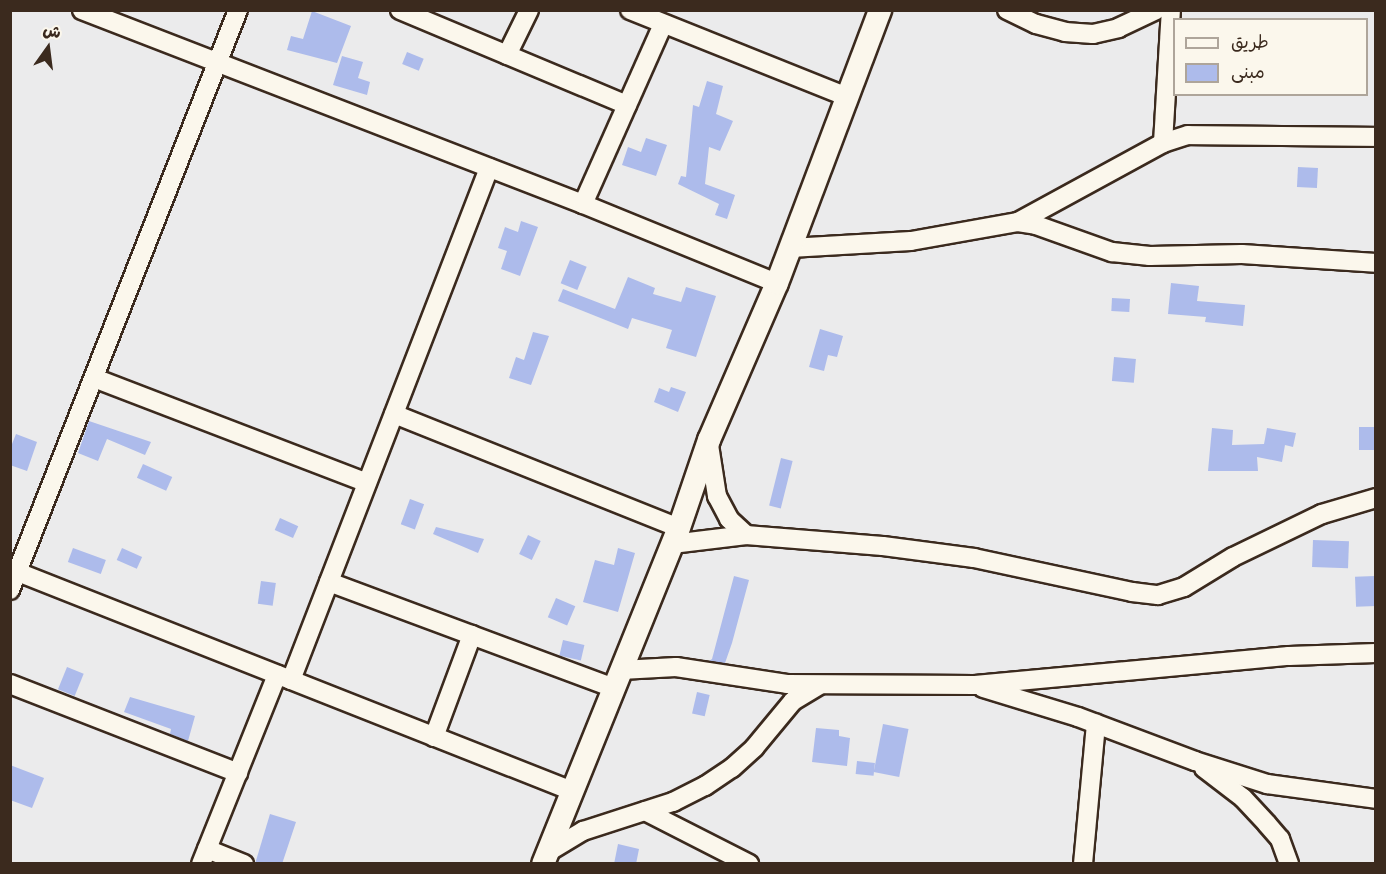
<!DOCTYPE html>
<meta charset="utf-8">
<style>
body{margin:0}
#map{position:relative;width:1386px;height:874px;overflow:hidden;background:#ebebec;font-family:Delius,"Playpen Sans Arabic",sans-serif}
div>[style]{position:absolute}
[style*='--x']{left:calc(var(--x)*1px);top:calc(var(--y)*1px);width:calc(var(--w)*1px);rotate:calc(var(--a)*1deg)}
.building>*{inset:0;background:#adbbeb;transform-origin:0 0}
.roads{filter:drop-shadow(2px 0 #3b2a1e) drop-shadow(-2px 0 #3b2a1e) drop-shadow(0 2px #3b2a1e) drop-shadow(0 -2px #3b2a1e)}
.minor>*{height:18px;margin:-9px;padding:0 9px;transform-origin:9px;border-radius:9px;background:#fbf7ec}
.tertiary>*{height:22px;margin:-11px;padding:0 11px;transform-origin:11px;border-radius:11px;background:#fbf7ec}
span{translate:-50% -50%;white-space:nowrap;text-align:center;line-height:1.15;-webkit-text-stroke:4.5px #fbf7ec;paint-order:stroke}
.frame{position:absolute;inset:0;border:12px solid #3b2a1e;pointer-events:none}
.legend{position:absolute;left:1173px;top:18px;width:195px;height:78px;box-sizing:border-box;background:#fbf7ec;border:2px solid #aea59a;margin:0;padding:8px 10px;list-style:none;font-size:18px;color:#3b2a1e}
.legend li{display:flex;align-items:center;gap:12px;height:30px}
.legend b{width:30px;border:2px solid #aea59a}
.north{position:absolute;left:18px;top:18px;width:60px;height:60px;-webkit-text-stroke:4px #fbf7ec;paint-order:stroke;rotate:14deg;font-size:16px;font-weight:700;line-height:24px;text-align:center;color:#3b2a1e}
.north::after{content:'';display:block;margin:auto;width:21px;height:27px;background:#3b2a1e;clip-path:polygon(50% 0,100% 100%,50% 72%,0 100%)}
</style>
<div id="map">
<div class="building">
<div style="clip-path:polygon(312px 11px,351px 26px,337px 63px,287px 50px,291px 36px,303px 39px)"></div>
<div style="left:407px;top:52px;width:18px;height:13px;rotate:22deg"></div>
<div style="clip-path:polygon(342px 56px,363px 62px,358px 78px,370px 82px,367px 95px,333px 85px)"></div>
<div style="clip-path:polygon(707px 81px,723px 86px,716px 114px,733px 121px,720px 151px,709px 147px,705px 184px,735px 195px,727px 219px,715px 215px,719px 204px,678px 184px,681px 176px,686px 177px,693px 105px,699px 107px)"></div>
<div style="clip-path:polygon(646px 138px,667px 145px,656px 176px,622px 165px,628px 147px,641px 152px)"></div>
<div style="left:1298px;top:167px;width:20px;height:20px;rotate:3deg"></div>
<div style="clip-path:polygon(521px 221px,538px 227px,520px 276px,501px 269px,507px 251px,498px 248px,505px 227px,518px 232px)"></div>
<div style="left:570px;top:260px;width:18px;height:25px;rotate:22deg"></div>
<div style="clip-path:polygon(628px 277px,655px 288px,653px 294px,681px 302px,686px 287px,716px 296px,696px 357px,666px 348px,672px 330px,632px 318px,628px 329px,558px 301px,563px 289px,615px 309px)"></div>
<div style="clip-path:polygon(1171px 283px,1199px 286px,1197px 301px,1245px 305px,1243px 326px,1205px 322px,1206px 317px,1168px 314px)"></div>
<div style="left:1112px;top:298px;width:18px;height:13px;rotate:3deg"></div>
<div style="clip-path:polygon(820px 329px,843px 336px,837px 357px,828px 355px,824px 371px,809px 367px)"></div>
<div style="clip-path:polygon(533px 332px,549px 336px,531px 385px,509px 378px,516px 357px,524px 360px)"></div>
<div style="left:1114px;top:357px;width:22px;height:24px;rotate:5deg"></div>
<div style="clip-path:polygon(671px 387px,686px 392px,678px 412px,654px 402px,659px 388px,669px 392px)"></div>
<div style="clip-path:polygon(89px 421px,151px 442px,145px 455px,107px 439px,98px 461px,78px 453px)"></div>
<div style="left:1376px;top:427px;width:23px;height:17px;rotate:90deg"></div>
<div style="clip-path:polygon(1212px 428px,1233px 430px,1232px 445px,1264px 444px,1267px 428px,1296px 433px,1293px 447px,1285px 445px,1282px 462px,1257px 457px,1258px 471px,1208px 471px)"></div>
<div style="clip-path:polygon(16px 434px,37px 442px,27px 471px,10px 465px,10px 449px)"></div>
<div style="left:781px;top:458px;width:12px;height:49px;rotate:14deg"></div>
<div style="left:143px;top:464px;width:32px;height:15px;rotate:24deg"></div>
<div style="left:410px;top:499px;width:15px;height:27px;rotate:20deg"></div>
<div style="left:280px;top:518px;width:20px;height:13px;rotate:24deg"></div>
<div style="clip-path:polygon(436px 527px,484px 539px,478px 553px,433px 534px)"></div>
<div style="left:528px;top:535px;width:14px;height:21px;rotate:25deg"></div>
<div style="left:1313px;top:540px;width:36px;height:27px;rotate:2deg"></div>
<div style="left:73px;top:548px;width:35px;height:15px;rotate:20deg"></div>
<div style="left:122px;top:548px;width:22px;height:13px;rotate:24deg"></div>
<div style="clip-path:polygon(618px 548px,635px 553px,618px 612px,583px 602px,595px 560px,614px 565px)"></div>
<div style="clip-path:polygon(734px 576px,749px 580px,732px 643px,725px 663px,709px 661px,712px 659px)"></div>
<div style="left:1375px;top:576px;width:30px;height:20px;rotate:88deg"></div>
<div style="left:261px;top:581px;width:15px;height:23px;rotate:8deg"></div>
<div style="left:556px;top:598px;width:21px;height:21px;rotate:23deg"></div>
<div style="left:563px;top:640px;width:22px;height:16px;rotate:13deg"></div>
<div style="left:67px;top:667px;width:18px;height:24px;rotate:22deg"></div>
<div style="left:697px;top:692px;width:13px;height:22px;rotate:13deg"></div>
<div style="clip-path:polygon(130px 697px,195px 716px,188px 741px,170px 734px,171px 729px,124px 712px)"></div>
<div style="left:883px;top:724px;width:26px;height:49px;rotate:11deg"></div>
<div style="clip-path:polygon(816px 728px,839px 730px,839px 736px,850px 738px,847px 766px,812px 762px)"></div>
<div style="left:857px;top:761px;width:18px;height:13px;rotate:6deg"></div>
<div style="clip-path:polygon(10px 765px,44px 778px,32px 808px,10px 800px)"></div>
<div style="clip-path:polygon(270px 814px,296px 822px,282px 864px,255px 864px)"></div>
<div style="clip-path:polygon(618px 844px,639px 849px,636px 864px,614px 864px)"></div>
</div>
<div class="roads">
<div class="minor">
<div style="--x:82;--y:10;--w:537;--a:21.17"></div>
<div style="--x:583;--y:204;--w:209;--a:22.2"></div>
<div style="--x:400;--y:10;--w:246;--a:22.7"></div>
<div style="--x:630;--y:10;--w:232;--a:21.8"></div>
<div style="--x:1007;--y:10;--w:32;--a:26"></div>
<div style="--x:1036;--y:24;--w:30;--a:15"></div>
<div style="--x:1065;--y:32;--w:28;--a:4"></div>
<div style="--x:1093;--y:34;--w:26;--a:-13"></div>
<div style="--x:1118;--y:28;--w:42;--a:-25.3"></div>
<div style="--x:507;--y:55;--w:50;--a:-63.9"></div>
<div style="--x:1163;--y:143;--w:133;--a:-86.6"></div>
<div style="--x:583;--y:204;--w:197;--a:-66"></div>
<div style="--x:1018;--y:222;--w:18;--a:9"></div>
<div style="--x:1036;--y:225;--w:81;--a:19.6"></div>
<div style="--x:1112;--y:252;--w:38;--a:6"></div>
<div style="--x:1150;--y:256;--w:92;--a:-1.2"></div>
<div style="--x:1242;--y:254;--w:134;--a:3.8"></div>
<div style="--x:790;--y:248;--w:121;--a:-3.3"></div>
<div style="--x:911;--y:241;--w:109;--a:-10.1"></div>
<div style="--x:1018;--y:222;--w:165;--a:-28.6"></div>
<div style="--x:1163;--y:143;--w:26;--a:-18"></div>
<div style="--x:1188;--y:135;--w:188;--a:0.6"></div>
<div style="--x:94;--y:378;--w:292;--a:21"></div>
<div style="--x:394;--y:414;--w:307;--a:21.8"></div>
<div style="--x:709;--y:445;--w:52;--a:81.1"></div>
<div style="--x:717;--y:496;--w:26;--a:62"></div>
<div style="--x:729;--y:519;--w:23;--a:43"></div>
<div style="--x:672;--y:544;--w:75;--a:-6.9"></div>
<div style="--x:746;--y:535;--w:137;--a:4.6"></div>
<div style="--x:883;--y:546;--w:92;--a:7.5"></div>
<div style="--x:974;--y:558;--w:162;--a:12.1"></div>
<div style="--x:1132;--y:592;--w:26;--a:7"></div>
<div style="--x:1158;--y:595;--w:27;--a:-17"></div>
<div style="--x:1184;--y:587;--w:57;--a:-31.5"></div>
<div style="--x:1233;--y:557;--w:99;--a:-25.8"></div>
<div style="--x:1322;--y:514;--w:56;--a:-16.5"></div>
<div style="--x:10;--y:569;--w:604;--a:21.55"></div>
<div style="--x:329;--y:582;--w:304;--a:20.4"></div>
<div style="--x:10;--y:590;--w:623;--a:-68.54"></div>
<div style="--x:621;--y:670;--w:55;--a:-3.1"></div>
<div style="--x:676;--y:667;--w:112;--a:8.7"></div>
<div style="--x:787;--y:684;--w:188;--a:0.3"></div>
<div style="--x:975;--y:685;--w:315;--a:-5.3"></div>
<div style="--x:1289;--y:656;--w:87;--a:-2"></div>
<div style="--x:291;--y:680;--w:549;--a:-68.86"></div>
<div style="--x:10;--y:684;--w:245;--a:21.3"></div>
<div style="--x:983;--y:688;--w:99;--a:17"></div>
<div style="--x:1078;--y:717;--w:125;--a:20.6"></div>
<div style="--x:1195;--y:761;--w:76;--a:17.7"></div>
<div style="--x:1267;--y:784;--w:110;--a:7.8"></div>
<div style="--x:434;--y:737;--w:109;--a:-69.6"></div>
<div style="--x:1204;--y:768;--w:49;--a:37.6"></div>
<div style="--x:1243;--y:798;--w:35;--a:47"></div>
<div style="--x:1267;--y:824;--w:20;--a:49"></div>
<div style="--x:1280;--y:839;--w:27;--a:70"></div>
<div style="--x:645;--y:811;--w:117;--a:27"></div>
<div style="--x:207;--y:849;--w:40;--a:22"></div>
<div style="--x:548;--y:852;--w:41;--a:-31"></div>
<div style="--x:583;--y:831;--w:95;--a:-17.9"></div>
<div style="--x:673;--y:802;--w:36;--a:-27"></div>
<div style="--x:705;--y:786;--w:32;--a:-34"></div>
<div style="--x:732;--y:768;--w:30;--a:-42"></div>
<div style="--x:754;--y:748;--w:61;--a:-50.3"></div>
<div style="--x:793;--y:701;--w:31;--a:-31"></div>
<div style="--x:201;--y:864;--w:204;--a:-68.1"></div>
<div style="--x:1083;--y:864;--w:141;--a:-84.7"></div>
</div>
<div class="tertiary">
<div style="--x:543;--y:864;--w:362;--a:-68"></div>
<div style="--x:679;--y:528;--w:93;--a:-71.2"></div>
<div style="--x:709;--y:440;--w:171;--a:-66.6"></div>
<div style="--x:777;--y:283;--w:292;--a:-69.3"></div>
</div>
</div>
<div class="frame"></div>
<ul class="legend">
<li><b style="height:8px;background:#fbf7ec"></b>طريق</li>
<li><b style="height:16px;background:#adbbeb"></b>مبنى</li>
</ul>
<div class="north">ش</div>
</div>
